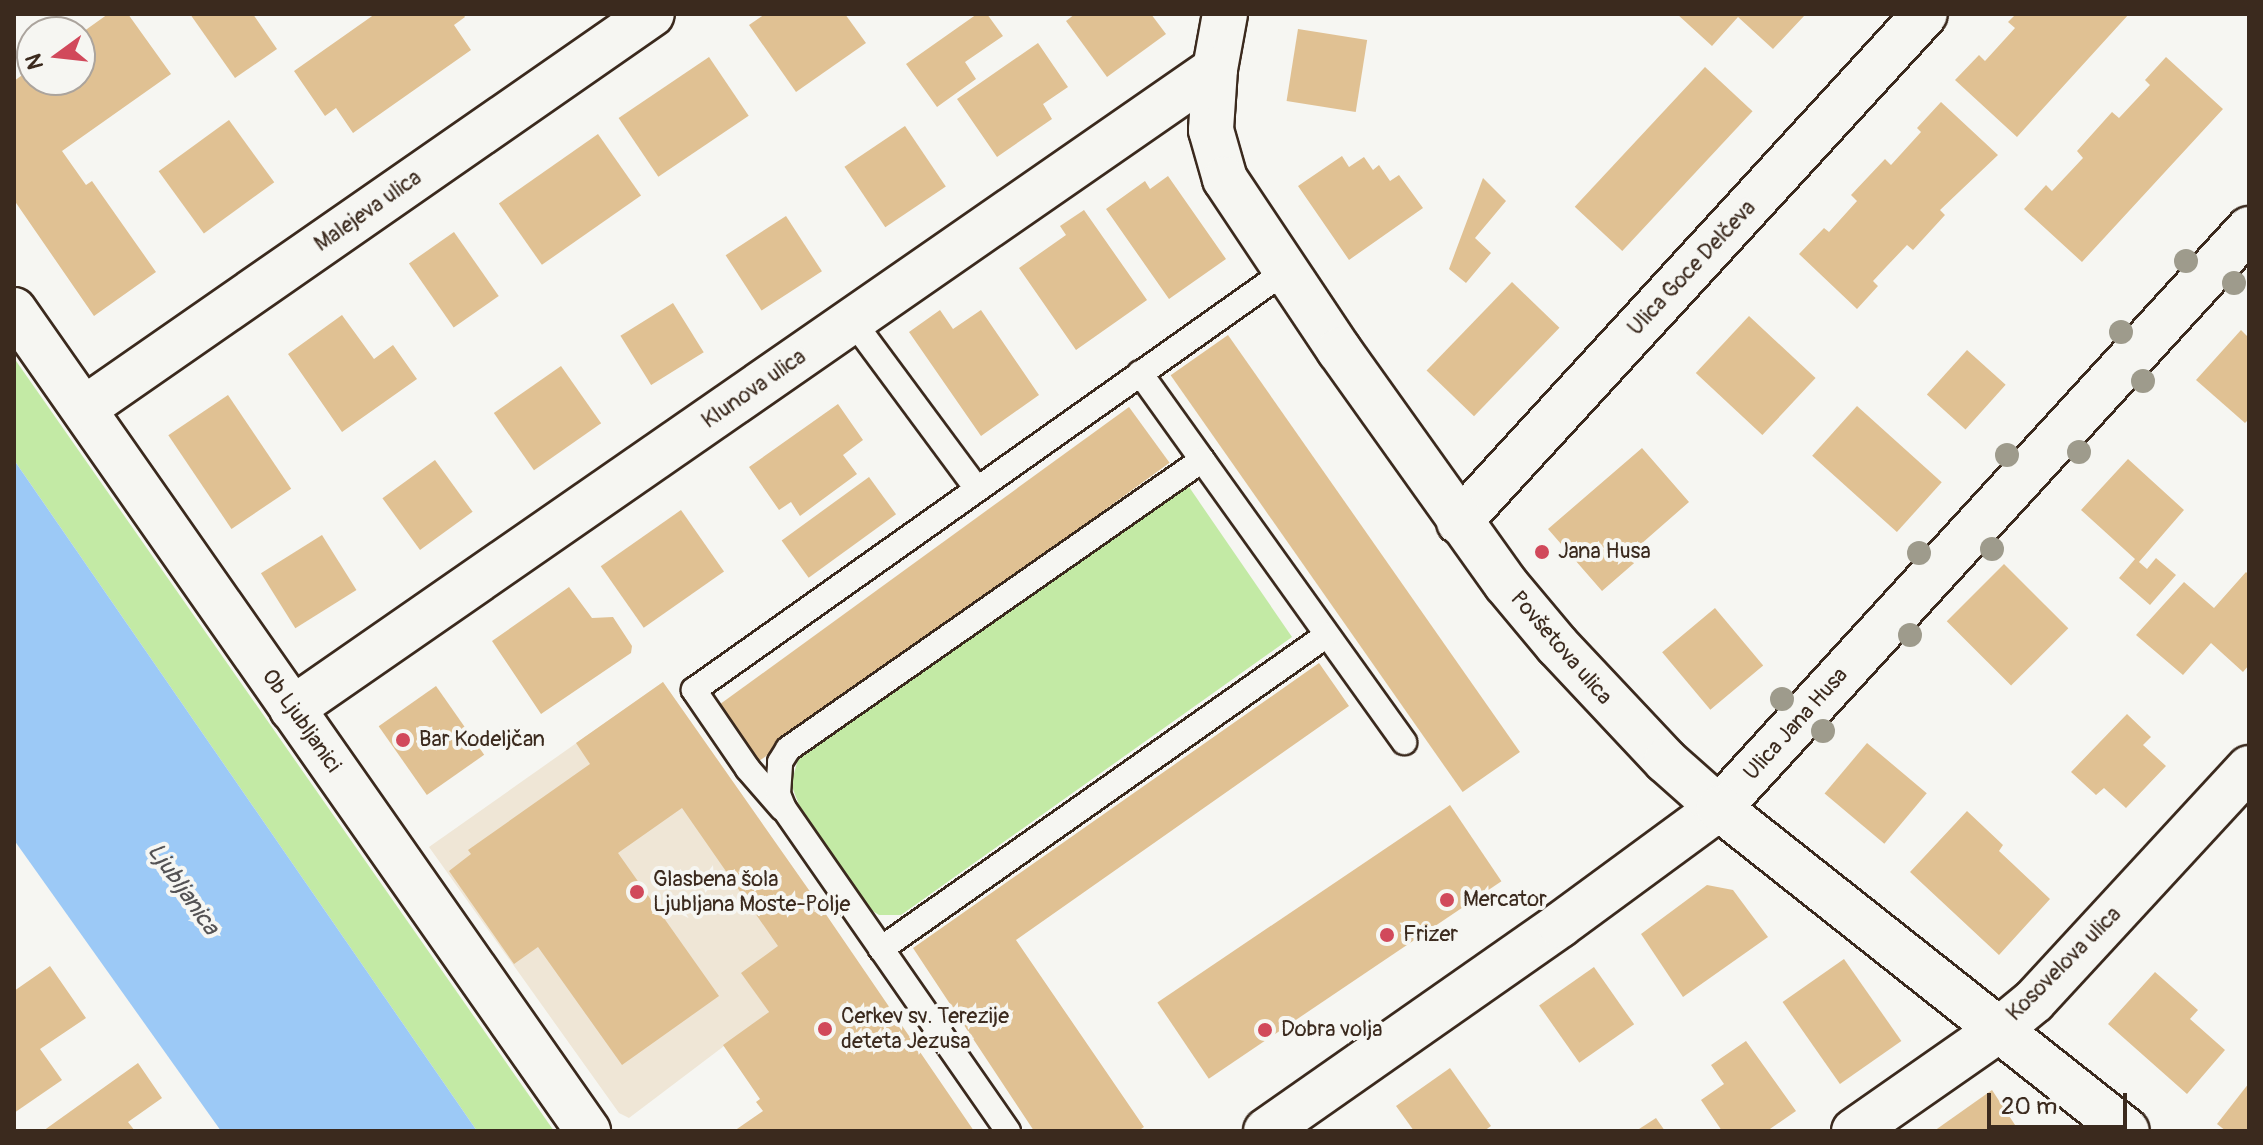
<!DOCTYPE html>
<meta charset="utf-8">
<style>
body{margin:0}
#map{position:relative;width:2263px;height:1145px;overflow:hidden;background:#f6f6f2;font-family:Pangolin,sans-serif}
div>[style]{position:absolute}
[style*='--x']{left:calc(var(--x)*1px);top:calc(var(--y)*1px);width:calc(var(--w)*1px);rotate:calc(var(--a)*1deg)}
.built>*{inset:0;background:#efe6d6}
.green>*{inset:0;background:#c3eaa5}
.water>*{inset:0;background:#9cc9f6}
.building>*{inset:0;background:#e0c193;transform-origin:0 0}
.roads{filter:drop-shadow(2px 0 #3b2a1e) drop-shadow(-2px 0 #3b2a1e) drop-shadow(0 2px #3b2a1e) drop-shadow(0 -2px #3b2a1e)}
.lane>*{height:24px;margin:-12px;padding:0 12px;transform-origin:12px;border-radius:12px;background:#f6f6f2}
.street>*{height:44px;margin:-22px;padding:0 22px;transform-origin:22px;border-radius:22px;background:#f6f6f2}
.secondary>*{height:44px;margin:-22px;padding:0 22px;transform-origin:22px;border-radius:22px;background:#f6f6f2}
.trees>*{width:24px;height:24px;margin:-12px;border-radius:50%;background:#9e9b8c}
.dots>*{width:22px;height:22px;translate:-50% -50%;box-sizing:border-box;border:4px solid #f6f6f2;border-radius:50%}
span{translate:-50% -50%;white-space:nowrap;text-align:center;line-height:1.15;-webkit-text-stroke:8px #f6f6f2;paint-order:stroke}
.street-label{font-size:22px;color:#3b2a1e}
.poi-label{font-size:22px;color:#3b2a1e}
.left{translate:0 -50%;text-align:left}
.water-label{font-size:24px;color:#535254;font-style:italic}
.frame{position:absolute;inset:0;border:16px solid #3b2a1e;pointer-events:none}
.north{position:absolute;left:16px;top:16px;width:80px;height:80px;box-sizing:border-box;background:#f6f6f2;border:2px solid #aba49d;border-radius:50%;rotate:255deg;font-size:22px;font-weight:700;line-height:32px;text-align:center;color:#3b2a1e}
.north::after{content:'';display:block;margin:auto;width:28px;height:36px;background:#d1495b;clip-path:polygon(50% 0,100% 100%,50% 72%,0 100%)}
.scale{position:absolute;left:1987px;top:1093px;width:140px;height:36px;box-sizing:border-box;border:4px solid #3b2a1e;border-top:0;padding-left:10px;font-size:24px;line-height:28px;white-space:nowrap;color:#3b2a1e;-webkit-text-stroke:6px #f6f6f2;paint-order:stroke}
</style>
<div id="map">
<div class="built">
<div style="clip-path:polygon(663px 682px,825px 913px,742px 973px,769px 1012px,629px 1118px,619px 1113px,429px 847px)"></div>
</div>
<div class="green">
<div style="clip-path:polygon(14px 358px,554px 1131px,477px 1131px,14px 460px)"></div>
<div style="clip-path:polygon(1187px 484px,1292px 637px,901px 915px,879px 915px,871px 910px,799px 805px,791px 784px,799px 756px)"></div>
</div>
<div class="water">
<div style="clip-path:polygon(14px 460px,477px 1131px,221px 1131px,14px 840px)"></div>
</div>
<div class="building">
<div style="clip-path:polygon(108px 14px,128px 14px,171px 74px,62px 151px,86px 185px,92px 181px,156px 272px,94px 316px,14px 200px,14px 81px,32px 68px,32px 80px,80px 80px,80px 34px)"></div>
<div style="clip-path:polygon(190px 14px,253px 14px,277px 49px,235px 78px)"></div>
<div style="clip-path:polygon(375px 14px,463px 14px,465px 17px,454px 25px,471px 50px,353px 133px,336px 108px,325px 116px,294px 71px)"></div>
<div style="clip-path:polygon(765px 14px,845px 14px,866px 43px,796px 92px,749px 25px)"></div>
<div style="clip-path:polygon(977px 14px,987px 14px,1003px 36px,965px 62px,976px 79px,937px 107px,906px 64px)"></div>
<div style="clip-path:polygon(1075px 14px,1151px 14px,1166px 34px,1107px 77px,1066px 21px)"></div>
<div style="clip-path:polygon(1677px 14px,1802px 14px,1804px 16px,1773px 49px,1738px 17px,1712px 46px)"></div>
<div style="clip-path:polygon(2016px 14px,2129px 14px,2017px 137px,1955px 80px,1979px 55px,1985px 61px,2015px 28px,2008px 22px)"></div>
<div style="left:1298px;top:29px;width:70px;height:73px;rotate:9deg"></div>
<div style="clip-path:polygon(1038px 43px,1068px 87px,1043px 104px,1052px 119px,997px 157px,957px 99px)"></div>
<div style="left:709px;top:57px;width:71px;height:109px;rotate:56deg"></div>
<div style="clip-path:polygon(2166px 57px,2223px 109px,2082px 262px,2024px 209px,2046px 185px,2052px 191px,2083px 158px,2077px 151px,2112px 112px,2119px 118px,2150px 85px,2145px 80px)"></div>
<div style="left:1705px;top:67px;width:65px;height:191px;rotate:43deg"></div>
<div style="clip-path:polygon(1941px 102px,1998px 155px,1940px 210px,1945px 215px,1913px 250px,1907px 245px,1887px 266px,1873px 281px,1878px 286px,1857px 309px,1799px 254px,1824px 228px,1829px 232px,1857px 201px,1851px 195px,1885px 159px,1891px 165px,1921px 132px,1917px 128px)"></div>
<div style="left:229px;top:120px;width:77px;height:87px;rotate:54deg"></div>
<div style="left:905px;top:126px;width:73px;height:73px;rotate:56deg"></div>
<div style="left:598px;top:134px;width:75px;height:121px;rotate:55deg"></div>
<div style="clip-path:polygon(1342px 156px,1349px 167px,1364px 157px,1373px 170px,1379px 165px,1390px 181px,1399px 175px,1423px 208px,1349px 260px,1298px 186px)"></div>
<div style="clip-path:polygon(1168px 176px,1226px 259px,1169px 299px,1106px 209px,1145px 181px,1150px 189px)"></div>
<div style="clip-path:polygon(1483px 178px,1506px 201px,1475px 238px,1491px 253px,1466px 283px,1449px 269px)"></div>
<div style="clip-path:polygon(1084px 210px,1147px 300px,1076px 350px,1019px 268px,1066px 235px,1060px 226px)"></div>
<div style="left:786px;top:216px;width:66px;height:72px;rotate:57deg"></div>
<div style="left:454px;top:232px;width:78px;height:55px;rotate:55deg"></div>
<div style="left:1512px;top:282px;width:66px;height:123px;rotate:44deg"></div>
<div style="left:673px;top:303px;width:58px;height:62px;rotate:58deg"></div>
<div style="clip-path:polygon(940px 310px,953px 329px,981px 310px,1039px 395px,981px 436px,909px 332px)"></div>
<div style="clip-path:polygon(342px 315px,374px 359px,393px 345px,417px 379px,342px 432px,288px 354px)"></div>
<div style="left:1749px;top:316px;width:91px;height:78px;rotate:43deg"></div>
<div style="clip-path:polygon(2241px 330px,2249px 338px,2249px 419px,2245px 423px,2196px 380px)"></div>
<div style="left:1228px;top:335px;width:509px;height:70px;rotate:55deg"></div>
<div style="left:1967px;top:350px;width:52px;height:60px;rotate:42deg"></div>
<div style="left:561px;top:366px;width:70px;height:82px;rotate:55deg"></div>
<div style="left:228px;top:395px;width:113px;height:72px;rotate:56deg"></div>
<div style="clip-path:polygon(838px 404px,863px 440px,843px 455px,857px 474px,800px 516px,791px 502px,779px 510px,749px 467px)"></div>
<div style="left:1857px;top:406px;width:114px;height:67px;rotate:42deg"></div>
<div style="left:1129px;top:407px;width:69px;height:507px;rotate:54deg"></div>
<div style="clip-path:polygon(1642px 448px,1689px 502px,1641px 544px,1648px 551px,1602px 591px,1548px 529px)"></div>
<div style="clip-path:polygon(2128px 459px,2184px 510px,2139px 562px,2147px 569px,2156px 558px,2176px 575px,2150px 605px,2119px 578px,2135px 559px,2081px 510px)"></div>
<div style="left:435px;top:460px;width:64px;height:65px;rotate:54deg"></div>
<div style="left:869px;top:477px;width:46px;height:108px;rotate:54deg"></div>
<div style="left:681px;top:510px;width:75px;height:98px;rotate:55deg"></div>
<div style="left:322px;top:535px;width:65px;height:72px;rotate:58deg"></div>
<div style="left:2004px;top:564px;width:91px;height:81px;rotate:45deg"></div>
<div style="clip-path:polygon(2246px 572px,2249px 575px,2249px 665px,2243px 672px,2211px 643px,2183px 675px,2136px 635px,2184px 582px,2214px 608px)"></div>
<div style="clip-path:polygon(569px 587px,592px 618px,613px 617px,632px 646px,631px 653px,541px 714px,492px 641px)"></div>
<div style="left:1715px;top:608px;width:75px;height:69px;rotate:50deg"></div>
<div style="clip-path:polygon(1319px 663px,1349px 706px,1016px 940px,1144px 1127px,1138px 1131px,1034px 1131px,913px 948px)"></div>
<div style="clip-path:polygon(663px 682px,825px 913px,974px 1131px,734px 1131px,763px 1111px,756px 1102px,760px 1099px,723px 1045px,769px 1012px,741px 973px,778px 946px,682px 808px,618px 853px,719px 996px,622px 1065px,538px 947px,514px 964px,449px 871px,471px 854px,468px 850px,590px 764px,576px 743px)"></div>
<div style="left:436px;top:686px;width:84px;height:70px;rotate:55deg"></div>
<div style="clip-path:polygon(2127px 714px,2151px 737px,2143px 745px,2166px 766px,2126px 808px,2104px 788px,2096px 795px,2071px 772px)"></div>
<div style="left:1867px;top:743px;width:78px;height:66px;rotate:40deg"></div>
<div style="left:1450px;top:805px;width:92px;height:353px;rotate:56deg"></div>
<div style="clip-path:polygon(1967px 811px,2003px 845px,1999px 851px,2050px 899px,1999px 955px,1910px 872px)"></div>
<div style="clip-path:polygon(1707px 885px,1733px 890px,1768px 937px,1683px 997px,1641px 934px)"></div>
<div style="left:1844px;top:959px;width:100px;height:75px;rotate:55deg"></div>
<div style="clip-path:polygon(50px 966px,86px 1018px,40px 1049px,62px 1080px,14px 1113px,14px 991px)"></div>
<div style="left:1594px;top:967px;width:70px;height:67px;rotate:55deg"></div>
<div style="clip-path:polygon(2155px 972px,2198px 1010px,2190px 1019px,2225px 1050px,2187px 1094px,2108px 1024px)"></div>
<div style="clip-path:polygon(1746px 1041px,1796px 1111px,1767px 1131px,1722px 1131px,1701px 1100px,1724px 1084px,1711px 1065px)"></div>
<div style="clip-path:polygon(138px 1063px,162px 1098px,128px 1122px,135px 1131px,43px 1131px)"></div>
<div style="clip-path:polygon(1450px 1068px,1491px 1126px,1484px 1131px,1414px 1131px,1396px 1106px)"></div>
<div style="clip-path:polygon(2249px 1083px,2249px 1131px,2226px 1131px,2217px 1124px)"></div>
<div style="clip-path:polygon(1992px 1090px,2019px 1131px,1934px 1131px)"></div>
<div style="clip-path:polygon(1656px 1118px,1665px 1131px,1636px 1131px)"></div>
</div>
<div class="roads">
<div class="lane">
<div style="--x:852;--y:320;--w:210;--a:53.5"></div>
<div style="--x:1140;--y:373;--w:454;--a:54.4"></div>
<div style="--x:782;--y:808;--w:52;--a:-131.1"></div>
<div style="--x:748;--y:769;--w:96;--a:-124.4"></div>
<div style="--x:694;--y:690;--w:727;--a:-35.31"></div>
<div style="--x:881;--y:949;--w:545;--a:-35.15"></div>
<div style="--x:1008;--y:1131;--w:392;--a:-124.8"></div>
<div style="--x:784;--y:809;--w:16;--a:-112"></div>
<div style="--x:778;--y:794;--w:32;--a:-86"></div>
<div style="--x:780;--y:762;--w:15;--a:-58"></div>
<div style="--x:788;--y:749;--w:505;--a:-34.92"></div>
</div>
<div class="street">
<div style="--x:14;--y:310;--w:1002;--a:55.04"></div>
<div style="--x:85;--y:408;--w:690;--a:-34.79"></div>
<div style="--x:1459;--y:522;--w:689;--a:-47.47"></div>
<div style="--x:292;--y:709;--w:1123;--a:-34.74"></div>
<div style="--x:1266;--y:1131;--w:359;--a:-35"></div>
<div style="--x:1560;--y:925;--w:197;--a:-36.3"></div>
<div style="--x:1719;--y:808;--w:785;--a:-47.53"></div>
<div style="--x:1854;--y:1131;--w:178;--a:-34.9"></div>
<div style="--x:2000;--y:1029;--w:44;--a:-39.5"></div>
<div style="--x:2034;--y:1001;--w:317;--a:-47.3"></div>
</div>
<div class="secondary">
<div style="--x:1225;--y:14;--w:56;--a:100.3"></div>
<div style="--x:1215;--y:69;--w:61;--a:93.8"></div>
<div style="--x:1211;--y:130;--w:51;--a:74.1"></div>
<div style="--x:1225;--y:179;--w:206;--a:56.3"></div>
<div style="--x:1339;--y:350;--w:287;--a:54.5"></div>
<div style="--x:1506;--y:584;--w:80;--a:50.1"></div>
<div style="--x:1557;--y:645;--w:159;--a:46.8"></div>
<div style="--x:1666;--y:761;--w:71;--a:41.6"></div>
<div style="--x:1719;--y:808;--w:520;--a:38.37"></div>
</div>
</div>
<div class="trees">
<div style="left:2186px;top:261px"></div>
<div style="left:2234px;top:283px"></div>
<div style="left:2121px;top:332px"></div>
<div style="left:2143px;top:381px"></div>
<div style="left:2079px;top:452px"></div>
<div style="left:2007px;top:455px"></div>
<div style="left:1992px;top:549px"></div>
<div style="left:1919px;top:553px"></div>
<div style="left:1910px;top:635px"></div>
<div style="left:1782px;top:699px"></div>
<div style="left:1823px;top:731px"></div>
</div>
<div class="dots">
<div style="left:1542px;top:552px;background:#d1495b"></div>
<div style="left:403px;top:740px;background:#d1495b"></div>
<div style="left:637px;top:892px;background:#d1495b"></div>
<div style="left:1447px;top:900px;background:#d1495b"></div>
<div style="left:1387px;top:935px;background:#d1495b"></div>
<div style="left:825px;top:1029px;background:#d1495b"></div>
<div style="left:1265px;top:1030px;background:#d1495b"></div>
</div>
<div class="street-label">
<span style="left:368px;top:211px;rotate:-35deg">Malejeva ulica</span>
<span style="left:1692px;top:268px;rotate:-47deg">Ulica Goce Delčeva</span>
<span style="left:754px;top:389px;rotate:-35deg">Klunova ulica</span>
<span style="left:1561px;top:648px;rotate:49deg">Povšetova ulica</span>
<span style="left:301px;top:721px;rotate:55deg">Ob Ljubljanici</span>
<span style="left:1796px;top:724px;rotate:-48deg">Ulica Jana Husa</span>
<span style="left:2064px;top:964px;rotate:-45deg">Kosovelova ulica</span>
</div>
<div class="poi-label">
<span class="left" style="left:1558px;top:552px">Jana Husa</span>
<span class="left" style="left:419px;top:740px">Bar Kodeljčan</span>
<span class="left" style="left:653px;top:892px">Glasbena šola<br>Ljubljana Moste-Polje</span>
<span class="left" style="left:1463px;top:900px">Mercator</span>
<span class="left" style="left:1403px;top:935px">Frizer</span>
<span class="left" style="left:841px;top:1029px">Cerkev sv. Terezije<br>deteta Jezusa</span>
<span class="left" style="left:1281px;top:1030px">Dobra volja</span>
</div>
<div class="water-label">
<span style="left:183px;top:889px;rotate:55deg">Ljubljanica</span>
</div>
<div class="frame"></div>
<div class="north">N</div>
<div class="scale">20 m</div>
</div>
